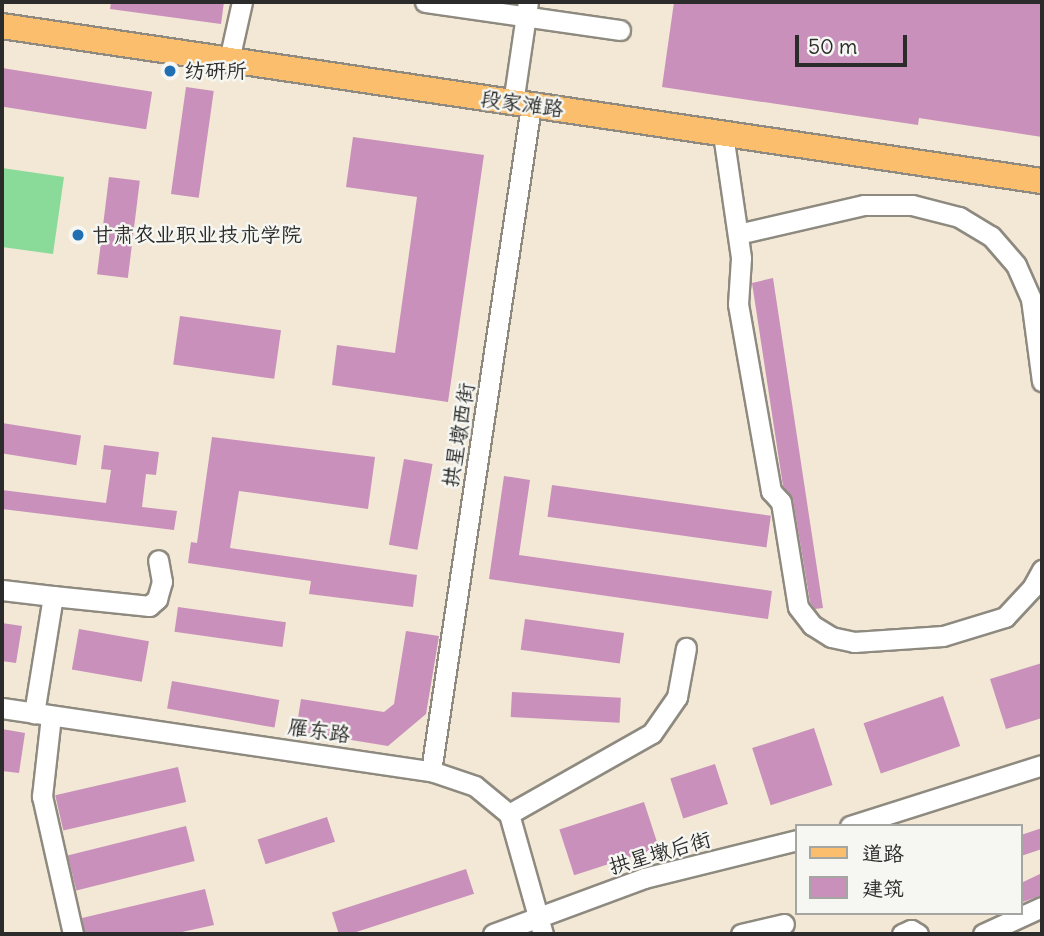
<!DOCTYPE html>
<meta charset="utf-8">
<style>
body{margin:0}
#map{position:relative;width:1044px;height:936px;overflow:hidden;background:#f2e8d5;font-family:Delius,"LXGW WenKai TC",sans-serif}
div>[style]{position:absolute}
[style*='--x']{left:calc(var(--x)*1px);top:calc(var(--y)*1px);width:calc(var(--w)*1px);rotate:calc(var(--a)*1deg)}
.green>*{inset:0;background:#8ada9a}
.building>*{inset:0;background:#c890ba;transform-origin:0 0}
.roads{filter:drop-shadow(2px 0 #8e8a80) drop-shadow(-2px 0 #8e8a80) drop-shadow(0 2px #8e8a80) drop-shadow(0 -2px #8e8a80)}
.minor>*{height:19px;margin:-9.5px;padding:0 9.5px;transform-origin:9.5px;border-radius:9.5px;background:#fff}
.major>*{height:24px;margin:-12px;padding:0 12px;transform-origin:12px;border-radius:12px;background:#fabe6d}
.dots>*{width:19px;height:19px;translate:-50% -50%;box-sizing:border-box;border:4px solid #f6f6f2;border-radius:50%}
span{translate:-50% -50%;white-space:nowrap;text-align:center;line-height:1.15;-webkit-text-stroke:5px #f6f6f2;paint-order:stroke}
.poi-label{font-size:21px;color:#2b2b2b}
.left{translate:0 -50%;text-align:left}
.street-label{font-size:21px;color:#2b2b2b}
.frame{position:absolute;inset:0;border:4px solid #2b2b2b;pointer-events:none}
.legend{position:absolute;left:795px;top:824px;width:228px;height:91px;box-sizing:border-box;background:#f6f6f2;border:2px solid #a5a5a2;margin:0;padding:9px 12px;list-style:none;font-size:21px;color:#2b2b2b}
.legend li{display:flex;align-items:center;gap:14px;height:35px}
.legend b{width:35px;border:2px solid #a5a5a2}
.scale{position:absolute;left:795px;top:35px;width:112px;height:32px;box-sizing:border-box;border:4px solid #2b2b2b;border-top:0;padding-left:9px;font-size:21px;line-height:24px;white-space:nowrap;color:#2b2b2b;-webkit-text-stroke:5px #f6f6f2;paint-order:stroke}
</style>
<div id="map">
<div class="green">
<div style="clip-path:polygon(2px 168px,64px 177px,53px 254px,2px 247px)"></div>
</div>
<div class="building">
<div style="clip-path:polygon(111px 2px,224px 2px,221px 24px,110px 9px)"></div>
<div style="clip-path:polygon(674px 2px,1042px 2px,1042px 137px,919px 118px,918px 125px,662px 87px)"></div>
<div style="left:2px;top:68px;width:152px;height:38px;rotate:9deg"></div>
<div style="left:186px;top:87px;width:28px;height:108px;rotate:8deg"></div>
<div style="clip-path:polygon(353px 137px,484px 155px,448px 402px,332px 385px,337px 345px,395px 353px,417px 197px,346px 187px)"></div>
<div style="left:109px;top:177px;width:31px;height:98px;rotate:7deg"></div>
<div style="clip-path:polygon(773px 278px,823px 608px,815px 609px,810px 602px,793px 500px,783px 486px,752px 283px)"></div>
<div style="left:180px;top:316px;width:102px;height:49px;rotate:8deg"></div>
<div style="left:2px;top:423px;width:80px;height:30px;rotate:9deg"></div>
<div style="clip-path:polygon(212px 437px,375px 457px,368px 509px,239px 491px,230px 548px,417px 575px,413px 607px,309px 594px,311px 581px,188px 563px,191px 542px,197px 543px)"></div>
<div style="clip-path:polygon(104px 445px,159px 452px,156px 475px,146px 474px,142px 507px,177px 511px,174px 530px,2px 509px,2px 490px,106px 503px,111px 470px,101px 469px)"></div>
<div style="left:404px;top:459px;width:29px;height:87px;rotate:10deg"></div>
<div style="clip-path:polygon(504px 476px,530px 480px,519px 555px,772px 591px,768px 619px,489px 579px)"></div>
<div style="left:552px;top:485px;width:221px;height:32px;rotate:8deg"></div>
<div style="left:178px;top:607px;width:109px;height:25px;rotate:8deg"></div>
<div style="left:525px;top:619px;width:100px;height:31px;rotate:8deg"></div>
<div style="clip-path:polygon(2px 623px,22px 626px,16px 663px,2px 661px)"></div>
<div style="left:79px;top:629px;width:71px;height:41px;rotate:10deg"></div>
<div style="clip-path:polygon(406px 631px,439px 636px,426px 714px,388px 746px,296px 731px,301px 699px,384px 712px,394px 704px)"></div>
<div style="clip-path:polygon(1042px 663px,1042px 718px,1006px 729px,990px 679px)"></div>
<div style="left:172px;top:681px;width:109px;height:28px;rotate:10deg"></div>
<div style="left:512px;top:692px;width:109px;height:25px;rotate:3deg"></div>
<div style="left:943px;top:696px;width:53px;height:84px;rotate:71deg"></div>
<div style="left:814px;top:728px;width:60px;height:65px;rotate:72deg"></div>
<div style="clip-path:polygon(2px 729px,25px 733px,19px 773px,2px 771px)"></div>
<div style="left:715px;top:764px;width:42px;height:47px;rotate:72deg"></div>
<div style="left:178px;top:767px;width:36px;height:126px;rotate:77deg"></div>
<div style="left:644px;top:802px;width:48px;height:89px;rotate:72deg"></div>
<div style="left:327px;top:817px;width:26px;height:73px;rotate:72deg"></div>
<div style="left:186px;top:826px;width:36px;height:122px;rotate:76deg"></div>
<div style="clip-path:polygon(1042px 828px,1042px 849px,1021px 856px,1021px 835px)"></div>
<div style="left:466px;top:869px;width:26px;height:141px;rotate:72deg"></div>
<div style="clip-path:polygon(1042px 873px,1042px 895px,1023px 902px,1021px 883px)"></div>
<div style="clip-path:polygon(205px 889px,214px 925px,173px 934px,85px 934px,82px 918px)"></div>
</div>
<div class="roads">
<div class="minor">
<div style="--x:425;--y:2;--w:197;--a:8.2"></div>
<div style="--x:229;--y:60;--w:59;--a:-77.4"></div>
<div style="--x:513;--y:103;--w:102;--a:-81.6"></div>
<div style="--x:723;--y:134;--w:125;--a:81.7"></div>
<div style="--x:741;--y:258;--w:46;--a:93.7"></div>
<div style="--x:738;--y:304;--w:190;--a:80"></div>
<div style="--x:771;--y:491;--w:15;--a:48"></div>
<div style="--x:781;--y:502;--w:106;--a:80.8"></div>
<div style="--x:798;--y:607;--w:23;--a:52"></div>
<div style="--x:812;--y:625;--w:22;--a:32"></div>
<div style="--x:831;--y:637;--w:24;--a:12"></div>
<div style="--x:854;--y:642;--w:89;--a:-3.9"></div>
<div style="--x:943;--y:636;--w:65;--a:-17"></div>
<div style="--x:1005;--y:617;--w:40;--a:-47"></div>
<div style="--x:1032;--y:588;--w:21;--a:-61"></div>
<div style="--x:738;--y:234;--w:129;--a:-13"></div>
<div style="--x:864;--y:205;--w:48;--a:0"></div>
<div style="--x:912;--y:205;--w:49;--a:14.3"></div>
<div style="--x:959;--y:217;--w:37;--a:31"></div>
<div style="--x:991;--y:236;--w:38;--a:49"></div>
<div style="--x:1016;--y:265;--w:37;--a:66"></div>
<div style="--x:1031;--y:299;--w:83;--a:82.4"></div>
<div style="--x:2;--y:590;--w:51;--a:6.7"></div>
<div style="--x:53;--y:596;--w:119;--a:99.2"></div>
<div style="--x:53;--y:596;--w:97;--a:5.9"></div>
<div style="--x:149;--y:606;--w:11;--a:-41"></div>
<div style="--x:157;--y:599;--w:18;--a:-74"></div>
<div style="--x:162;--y:582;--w:22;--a:-100"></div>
<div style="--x:2;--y:708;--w:434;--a:8.4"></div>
<div style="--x:431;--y:771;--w:46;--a:18.8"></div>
<div style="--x:475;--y:786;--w:44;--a:39.5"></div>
<div style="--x:509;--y:814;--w:125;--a:74.2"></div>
<div style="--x:51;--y:716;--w:81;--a:96.4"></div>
<div style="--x:42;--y:796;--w:141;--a:77.3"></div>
<div style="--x:431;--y:771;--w:672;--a:-81.45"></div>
<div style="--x:509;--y:814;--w:164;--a:-29.5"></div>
<div style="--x:652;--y:733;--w:44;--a:-55.2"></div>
<div style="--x:677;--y:697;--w:50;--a:-79.6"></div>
<div style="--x:850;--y:826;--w:201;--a:-17.6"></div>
<div style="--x:493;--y:934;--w:161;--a:-20.3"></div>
<div style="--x:644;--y:878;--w:158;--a:-13.9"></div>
<div style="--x:741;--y:934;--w:44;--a:-13.1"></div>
<div style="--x:902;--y:934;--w:10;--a:-24"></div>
<div style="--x:911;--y:930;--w:8;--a:30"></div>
<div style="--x:983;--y:934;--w:65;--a:-24.6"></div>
</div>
<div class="major">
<div style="--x:2;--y:26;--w:1051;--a:8.48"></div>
</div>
</div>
<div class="dots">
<div style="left:170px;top:71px;background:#1f6fb2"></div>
<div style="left:78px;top:235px;background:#1f6fb2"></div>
</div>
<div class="poi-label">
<span class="left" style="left:184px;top:71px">纺研所</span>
<span class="left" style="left:92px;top:235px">甘肃农业职业技术学院</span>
</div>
<div class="street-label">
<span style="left:522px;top:104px;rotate:8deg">段家滩路</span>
<span style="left:459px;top:435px;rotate:-81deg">拱星墩西街</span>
<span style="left:319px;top:731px;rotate:8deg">雁东路</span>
<span style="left:660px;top:853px;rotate:-16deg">拱星墩后街</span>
</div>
<div class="frame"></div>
<ul class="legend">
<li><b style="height:9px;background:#fabe6d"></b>道路</li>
<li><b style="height:19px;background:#c890ba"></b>建筑</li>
</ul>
<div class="scale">50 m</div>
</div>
